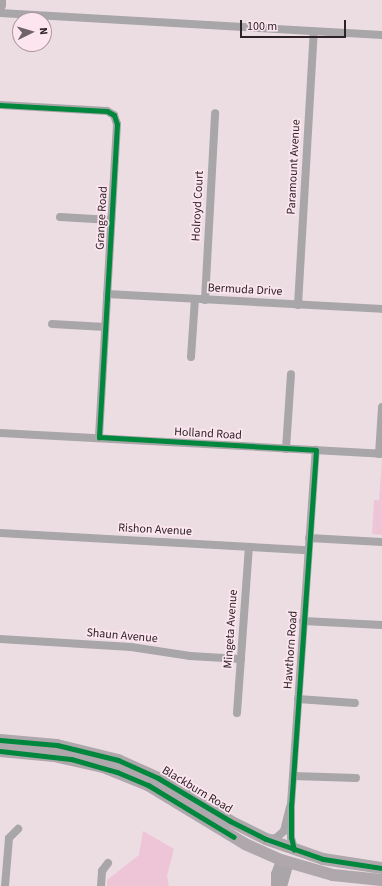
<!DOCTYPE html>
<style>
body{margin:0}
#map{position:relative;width:382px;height:886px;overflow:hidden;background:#ecdde3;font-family:"Source Sans 3",sans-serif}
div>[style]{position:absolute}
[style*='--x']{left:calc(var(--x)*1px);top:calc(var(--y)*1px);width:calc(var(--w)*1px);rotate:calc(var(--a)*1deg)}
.green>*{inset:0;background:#eec5d7}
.minor>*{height:8px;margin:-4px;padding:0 4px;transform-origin:4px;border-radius:4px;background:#a8a6a8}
.secondary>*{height:11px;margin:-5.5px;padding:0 5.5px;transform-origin:5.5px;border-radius:5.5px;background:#a9a5a8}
.primary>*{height:12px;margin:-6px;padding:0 6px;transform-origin:6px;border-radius:6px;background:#aea7ac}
.cycleway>*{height:5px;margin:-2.5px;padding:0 2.5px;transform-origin:2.5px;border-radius:2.5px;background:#00873e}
span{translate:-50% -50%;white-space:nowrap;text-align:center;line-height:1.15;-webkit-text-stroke:3.5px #fce5ee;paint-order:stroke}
.street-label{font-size:12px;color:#2d2327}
.north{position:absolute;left:12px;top:12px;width:40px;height:40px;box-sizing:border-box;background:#fce5ee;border:1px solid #a9979e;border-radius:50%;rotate:85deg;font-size:11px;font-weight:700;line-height:16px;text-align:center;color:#2d2327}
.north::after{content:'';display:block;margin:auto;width:14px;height:18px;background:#706469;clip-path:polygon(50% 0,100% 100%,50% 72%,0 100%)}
.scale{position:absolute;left:240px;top:20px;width:106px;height:18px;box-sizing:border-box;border:2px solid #2d2327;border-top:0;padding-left:5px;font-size:12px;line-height:14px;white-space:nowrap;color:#2d2327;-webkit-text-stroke:3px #fce5ee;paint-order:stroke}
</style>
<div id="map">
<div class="green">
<div style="clip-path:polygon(382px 461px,382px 535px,372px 534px,374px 500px,379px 500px)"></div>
<div style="clip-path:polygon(143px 831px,174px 849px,167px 876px,169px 886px,107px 886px,107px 880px,139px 855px)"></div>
</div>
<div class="minor">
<div style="--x:0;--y:13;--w:383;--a:3.3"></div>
<div style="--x:0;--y:105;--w:107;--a:3.2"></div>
<div style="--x:107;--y:111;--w:8;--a:30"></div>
<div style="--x:114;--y:115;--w:9;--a:72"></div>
<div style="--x:117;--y:124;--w:314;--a:93.3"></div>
<div style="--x:60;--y:217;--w:51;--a:3.4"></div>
<div style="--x:107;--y:294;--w:275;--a:3.1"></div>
<div style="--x:205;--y:300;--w:187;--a:-86.9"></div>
<div style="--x:298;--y:305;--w:274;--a:-86.7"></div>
<div style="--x:52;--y:324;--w:53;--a:3.2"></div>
<div style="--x:191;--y:357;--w:58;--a:-86.1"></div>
<div style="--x:0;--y:433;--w:383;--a:3.1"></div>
<div style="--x:286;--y:449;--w:75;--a:-86.2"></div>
<div style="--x:379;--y:454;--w:47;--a:-86.3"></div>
<div style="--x:0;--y:533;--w:308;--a:3.2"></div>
<div style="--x:309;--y:538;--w:73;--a:3.1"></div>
<div style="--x:303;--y:621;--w:79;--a:2.9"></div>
<div style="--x:0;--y:639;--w:131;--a:3.5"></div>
<div style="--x:131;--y:647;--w:60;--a:8.7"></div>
<div style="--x:190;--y:656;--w:51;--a:3.4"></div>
<div style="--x:298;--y:699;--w:57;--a:4"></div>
<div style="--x:237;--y:713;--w:166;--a:-85.9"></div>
<div style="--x:293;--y:776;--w:63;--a:1.8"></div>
<div style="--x:268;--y:839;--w:8;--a:-7"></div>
<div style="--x:276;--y:838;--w:11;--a:-41"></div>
<div style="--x:284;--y:831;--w:25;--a:-76"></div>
<div style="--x:294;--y:850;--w:13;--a:-103"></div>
<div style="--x:291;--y:837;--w:33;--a:-90"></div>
<div style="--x:291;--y:804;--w:355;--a:-86"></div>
<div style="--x:5;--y:886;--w:48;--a:-85.2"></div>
<div style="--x:9;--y:838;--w:13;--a:-45"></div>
<div style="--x:101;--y:886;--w:15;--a:-86"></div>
<div style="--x:102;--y:871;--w:10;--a:-53"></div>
</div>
<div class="secondary">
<div style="--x:0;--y:5;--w:5;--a:-90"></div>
<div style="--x:276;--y:886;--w:12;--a:-90"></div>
<div style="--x:276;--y:874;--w:15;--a:-70"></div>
<div style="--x:281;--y:886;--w:25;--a:-74"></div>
</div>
<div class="primary">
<div style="--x:0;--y:740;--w:57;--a:5"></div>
<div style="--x:57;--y:745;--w:63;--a:13.8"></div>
<div style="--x:118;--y:760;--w:44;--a:24.2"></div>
<div style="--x:158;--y:778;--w:84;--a:30.8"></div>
<div style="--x:230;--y:821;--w:40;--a:26.6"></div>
<div style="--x:266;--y:839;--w:60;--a:19.3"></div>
<div style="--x:323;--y:859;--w:60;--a:8.7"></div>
<div style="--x:0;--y:751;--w:54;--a:5.3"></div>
<div style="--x:54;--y:756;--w:50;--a:12.7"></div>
<div style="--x:103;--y:767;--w:48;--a:21.8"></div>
<div style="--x:148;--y:785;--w:114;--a:31.3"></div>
<div style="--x:245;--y:844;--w:39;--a:24"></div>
<div style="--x:281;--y:860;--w:54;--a:16.1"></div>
<div style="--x:333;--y:875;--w:49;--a:5.8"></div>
</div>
<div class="cycleway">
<div style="--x:0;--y:105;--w:107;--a:3.2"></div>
<div style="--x:107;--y:111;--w:8;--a:30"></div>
<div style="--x:114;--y:115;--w:9;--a:72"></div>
<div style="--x:117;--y:124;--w:314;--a:93.3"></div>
<div style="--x:99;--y:437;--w:217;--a:3.4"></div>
<div style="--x:316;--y:450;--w:355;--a:94"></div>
<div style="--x:291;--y:804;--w:33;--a:90"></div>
<div style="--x:291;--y:837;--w:13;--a:77"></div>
<div style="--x:0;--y:740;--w:57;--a:5"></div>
<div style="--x:57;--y:745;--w:63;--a:13.8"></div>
<div style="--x:118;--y:760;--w:44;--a:24.2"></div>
<div style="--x:158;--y:778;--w:84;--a:30.8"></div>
<div style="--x:230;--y:821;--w:40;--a:26.6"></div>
<div style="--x:266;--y:839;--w:60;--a:19.3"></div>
<div style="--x:323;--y:859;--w:60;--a:8.7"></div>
<div style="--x:0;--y:751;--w:71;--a:6.4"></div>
<div style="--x:71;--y:759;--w:48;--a:15.8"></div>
<div style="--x:117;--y:772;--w:34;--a:23"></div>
<div style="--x:148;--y:785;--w:100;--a:31.2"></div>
</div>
<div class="street-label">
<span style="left:294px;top:167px;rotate:-87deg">Paramount Avenue</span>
<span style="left:198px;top:206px;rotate:-87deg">Holroyd Court</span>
<span style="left:102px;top:218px;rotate:-87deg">Grange Road</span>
<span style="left:245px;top:290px;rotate:3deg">Bermuda Drive</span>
<span style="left:208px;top:434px;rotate:3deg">Holland Road</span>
<span style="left:155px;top:530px;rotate:3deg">Rishon Avenue</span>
<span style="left:231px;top:629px;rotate:-86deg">Mingeta Avenue</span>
<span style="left:122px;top:636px;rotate:5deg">Shaun Avenue</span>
<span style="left:291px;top:650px;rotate:-86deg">Hawthorn Road</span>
<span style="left:197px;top:790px;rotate:31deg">Blackburn Road</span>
</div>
<div class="north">N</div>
<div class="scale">100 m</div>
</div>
